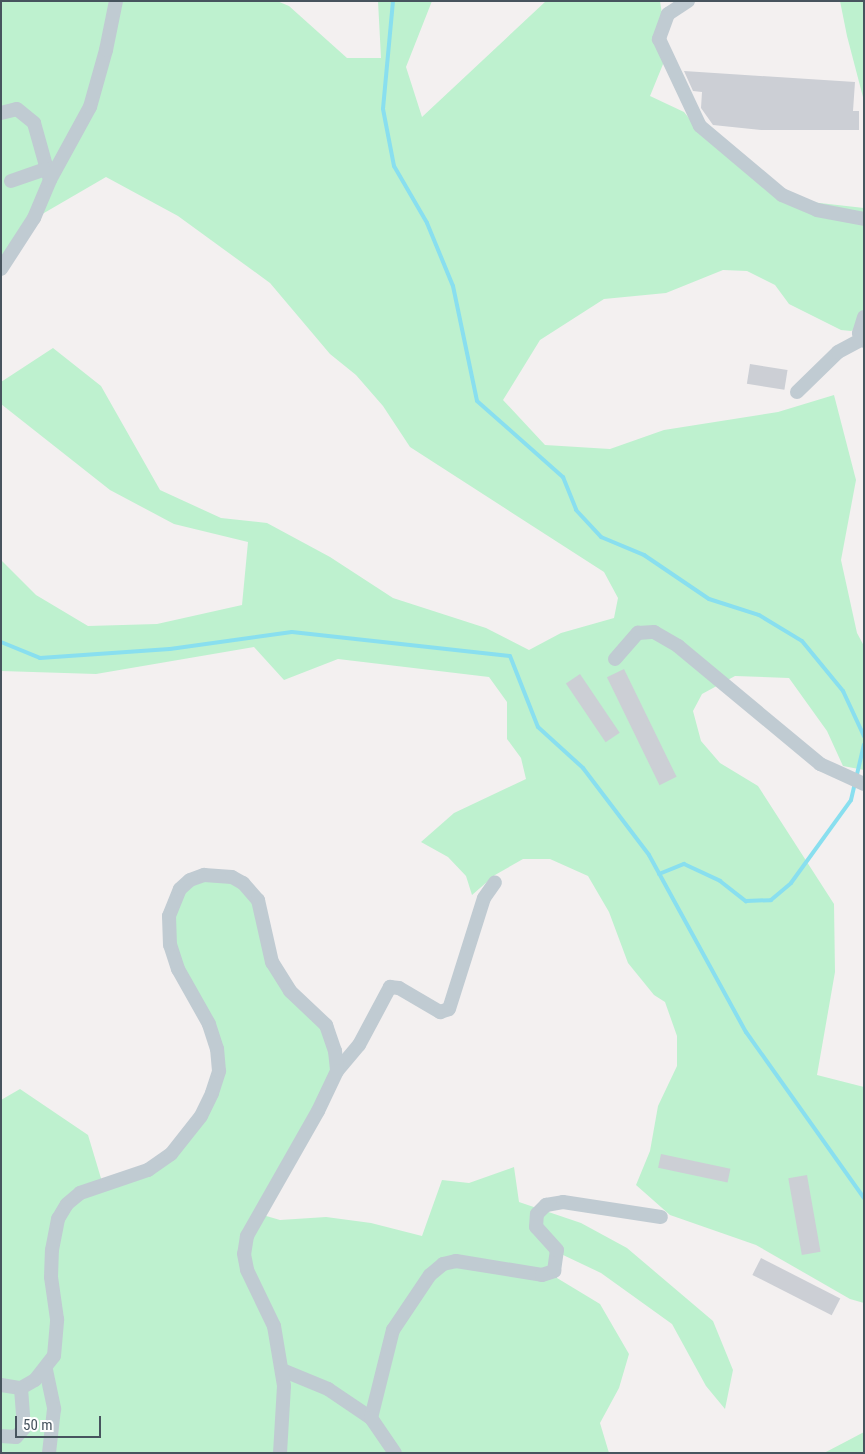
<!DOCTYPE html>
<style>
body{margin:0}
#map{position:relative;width:865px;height:1454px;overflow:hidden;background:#f3f0f0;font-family:"Roboto Condensed",sans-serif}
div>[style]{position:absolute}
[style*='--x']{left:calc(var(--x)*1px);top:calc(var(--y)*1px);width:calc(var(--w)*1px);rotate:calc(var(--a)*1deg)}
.green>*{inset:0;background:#bef1cf}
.stream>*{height:4px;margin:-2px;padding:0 2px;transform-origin:2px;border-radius:2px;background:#89dfef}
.building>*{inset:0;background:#cccfd5;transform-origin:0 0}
.minor>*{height:14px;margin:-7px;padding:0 7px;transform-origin:7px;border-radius:7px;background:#c0cbd2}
span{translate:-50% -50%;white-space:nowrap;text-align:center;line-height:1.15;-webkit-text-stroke:4px #fff;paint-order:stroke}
.frame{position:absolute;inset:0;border:2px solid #47545e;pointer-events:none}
.scale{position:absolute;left:15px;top:1416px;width:86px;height:22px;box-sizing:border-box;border:2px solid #47545e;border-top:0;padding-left:6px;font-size:15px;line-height:18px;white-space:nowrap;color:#47545e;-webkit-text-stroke:4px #fff;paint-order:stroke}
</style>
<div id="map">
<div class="green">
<div style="clip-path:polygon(1px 1px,277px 1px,289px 6px,347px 58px,381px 58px,378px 1px,432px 1px,406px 67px,422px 117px,546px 1px,660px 1px,668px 52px,650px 96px,684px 112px,697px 128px,766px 180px,802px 201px,864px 208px,864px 324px,851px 331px,841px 330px,789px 304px,775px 285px,747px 271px,723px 270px,666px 293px,604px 299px,540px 340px,503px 400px,545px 445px,610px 449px,664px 430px,778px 412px,834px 395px,856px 480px,841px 560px,857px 633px,864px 646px,864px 770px,843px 766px,827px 731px,789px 678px,735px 676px,702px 694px,693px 711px,701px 741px,720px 763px,758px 786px,834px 904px,835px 972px,817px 1075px,864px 1087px,864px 1303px,850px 1299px,756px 1245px,670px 1215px,636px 1185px,650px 1151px,658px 1106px,677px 1066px,677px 1036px,665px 1002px,654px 995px,628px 963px,609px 912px,588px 876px,550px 859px,523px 859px,495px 875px,472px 895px,466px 876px,448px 857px,421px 842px,454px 813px,526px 779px,521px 758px,507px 739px,507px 702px,489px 677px,338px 659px,284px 680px,254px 647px,96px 674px,1px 671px,1px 560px,36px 595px,88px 626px,157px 624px,242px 605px,248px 542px,174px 524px,110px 490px,1px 404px,1px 382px,53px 348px,101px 386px,160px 490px,221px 518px,267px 523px,330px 557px,393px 598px,486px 628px,529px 650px,561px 633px,614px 618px,618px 598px,604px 572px,410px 447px,383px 406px,356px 375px,330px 354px,270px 283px,178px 216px,106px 177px,32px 220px,1px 269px)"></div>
<div style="clip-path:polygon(840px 1px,864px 1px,864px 101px,847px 36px)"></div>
<div style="clip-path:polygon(216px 876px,251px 894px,265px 947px,323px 1027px,334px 1073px,256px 1213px,280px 1220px,326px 1217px,371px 1223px,422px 1236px,442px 1180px,469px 1183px,514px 1167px,519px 1202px,581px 1223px,627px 1248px,713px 1321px,733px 1370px,725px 1409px,706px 1386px,672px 1324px,601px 1273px,561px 1254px,557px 1278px,600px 1304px,629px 1354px,619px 1388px,600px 1423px,609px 1453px,1px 1453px,1px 1100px,20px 1089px,88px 1135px,103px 1185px,169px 1155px,210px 1095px,215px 1051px,168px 947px,178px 890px)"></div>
<div style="clip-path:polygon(864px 1432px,864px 1453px,824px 1453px,847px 1441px)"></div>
</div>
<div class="stream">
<div style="--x:393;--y:1;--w:108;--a:95.3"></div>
<div style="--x:383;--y:109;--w:58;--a:79.1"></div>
<div style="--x:394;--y:166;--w:66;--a:59.9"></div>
<div style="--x:427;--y:223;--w:68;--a:67.6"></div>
<div style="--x:453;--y:286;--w:117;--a:78.2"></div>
<div style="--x:477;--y:401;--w:115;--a:41.5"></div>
<div style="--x:563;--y:477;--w:35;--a:68"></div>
<div style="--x:576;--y:510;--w:37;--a:47"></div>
<div style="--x:601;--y:537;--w:47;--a:22.7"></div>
<div style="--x:644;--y:555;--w:78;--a:34.1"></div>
<div style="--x:709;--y:599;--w:52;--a:17.7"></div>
<div style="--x:759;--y:615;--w:50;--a:31.2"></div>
<div style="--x:802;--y:641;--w:65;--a:50.6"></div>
<div style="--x:843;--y:691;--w:50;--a:65"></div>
<div style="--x:1;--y:642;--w:42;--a:22.3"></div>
<div style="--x:40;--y:658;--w:130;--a:-4"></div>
<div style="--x:170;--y:649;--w:123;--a:-7.9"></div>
<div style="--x:292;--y:632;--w:219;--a:6.3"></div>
<div style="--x:510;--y:656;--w:76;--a:68.5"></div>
<div style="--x:538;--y:727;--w:61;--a:42.3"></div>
<div style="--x:583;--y:768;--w:109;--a:52.8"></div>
<div style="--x:649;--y:855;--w:202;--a:61.3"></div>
<div style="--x:746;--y:1032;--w:204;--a:54.6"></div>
<div style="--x:659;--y:874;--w:27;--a:-22"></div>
<div style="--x:684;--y:864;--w:40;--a:25"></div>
<div style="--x:720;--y:881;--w:33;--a:38"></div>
<div style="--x:746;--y:901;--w:25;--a:-2"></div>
<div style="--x:771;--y:900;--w:26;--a:-40"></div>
<div style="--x:791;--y:883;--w:102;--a:-54.1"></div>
<div style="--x:851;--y:800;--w:57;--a:-76.9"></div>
</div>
<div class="building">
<div style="clip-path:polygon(684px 71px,855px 82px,853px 111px,859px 111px,859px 130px,761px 130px,713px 125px,701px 108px,702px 92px,693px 91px)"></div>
<div style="left:750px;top:364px;width:38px;height:20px;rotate:9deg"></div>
<div style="left:624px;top:669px;width:120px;height:19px;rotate:64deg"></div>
<div style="left:580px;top:674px;width:71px;height:17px;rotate:56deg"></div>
<div style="left:661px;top:1154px;width:71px;height:14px;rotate:12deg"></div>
<div style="left:807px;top:1175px;width:78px;height:19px;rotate:80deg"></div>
<div style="left:761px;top:1258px;width:89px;height:19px;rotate:27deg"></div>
</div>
<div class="minor">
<div style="--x:688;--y:1;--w:24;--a:147"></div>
<div style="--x:668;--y:14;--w:27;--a:110"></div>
<div style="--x:659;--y:39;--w:96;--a:64.8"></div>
<div style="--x:700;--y:126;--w:107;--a:40.1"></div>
<div style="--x:782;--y:195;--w:38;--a:23"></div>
<div style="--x:817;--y:210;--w:48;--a:10.8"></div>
<div style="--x:1;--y:113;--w:16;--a:-14"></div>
<div style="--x:17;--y:109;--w:22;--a:39"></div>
<div style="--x:34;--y:123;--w:59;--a:74.3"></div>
<div style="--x:11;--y:181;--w:37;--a:-19"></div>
<div style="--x:1;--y:269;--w:61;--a:-57.1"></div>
<div style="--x:34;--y:218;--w:41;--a:-67.2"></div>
<div style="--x:50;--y:180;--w:83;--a:-61.3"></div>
<div style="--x:90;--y:107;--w:59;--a:-74.3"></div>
<div style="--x:106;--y:50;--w:50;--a:-78.5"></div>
<div style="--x:864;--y:317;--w:17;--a:107"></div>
<div style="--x:859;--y:333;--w:9;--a:58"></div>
<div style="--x:797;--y:392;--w:57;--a:-44.3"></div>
<div style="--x:838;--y:352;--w:26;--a:-28"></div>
<div style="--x:615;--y:659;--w:35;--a:-49"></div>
<div style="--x:638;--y:633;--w:16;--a:-4"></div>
<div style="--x:654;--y:632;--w:28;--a:30"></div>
<div style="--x:678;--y:646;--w:185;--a:39.7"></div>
<div style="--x:820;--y:764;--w:48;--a:24.4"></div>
<div style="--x:337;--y:1071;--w:34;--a:-50"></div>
<div style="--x:359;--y:1045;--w:66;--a:-61.9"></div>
<div style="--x:390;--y:987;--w:9;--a:6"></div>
<div style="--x:399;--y:988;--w:48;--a:30.3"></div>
<div style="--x:440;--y:1012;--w:9;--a:-18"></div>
<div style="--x:449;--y:1009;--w:116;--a:-72.5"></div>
<div style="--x:484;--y:898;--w:19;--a:-55"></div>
<div style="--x:46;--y:1370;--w:40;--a:78"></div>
<div style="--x:54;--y:1409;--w:44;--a:96.5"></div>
<div style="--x:282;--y:1370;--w:50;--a:22.4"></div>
<div style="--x:328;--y:1389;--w:52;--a:34"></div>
<div style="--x:371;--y:1418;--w:91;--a:-76"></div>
<div style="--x:393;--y:1330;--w:66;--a:-56.1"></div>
<div style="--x:430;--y:1275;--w:17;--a:-40"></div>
<div style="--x:443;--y:1264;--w:13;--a:-13"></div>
<div style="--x:456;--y:1261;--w:87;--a:9.2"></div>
<div style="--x:542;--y:1275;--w:13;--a:-18"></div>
<div style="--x:554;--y:1271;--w:21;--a:-82"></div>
<div style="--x:557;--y:1250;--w:31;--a:-132"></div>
<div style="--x:536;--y:1227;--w:13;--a:-86"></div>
<div style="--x:537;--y:1214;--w:13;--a:-45"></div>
<div style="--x:546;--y:1205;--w:17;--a:-10"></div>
<div style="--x:563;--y:1202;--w:99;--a:8.7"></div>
<div style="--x:1;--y:1385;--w:20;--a:9"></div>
<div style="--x:21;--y:1388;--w:16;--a:-30"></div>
<div style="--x:35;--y:1380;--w:31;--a:-52"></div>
<div style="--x:54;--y:1356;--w:37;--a:-85"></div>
<div style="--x:57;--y:1319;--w:42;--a:-98.1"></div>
<div style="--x:51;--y:1277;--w:27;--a:-88"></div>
<div style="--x:52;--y:1250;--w:32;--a:-79"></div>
<div style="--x:58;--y:1219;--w:17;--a:-59"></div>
<div style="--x:67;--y:1204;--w:17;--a:-40"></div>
<div style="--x:80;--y:1193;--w:72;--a:-18.7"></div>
<div style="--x:148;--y:1170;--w:28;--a:-35"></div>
<div style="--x:171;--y:1154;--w:48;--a:-51.7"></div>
<div style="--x:201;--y:1116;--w:25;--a:-64"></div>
<div style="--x:212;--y:1093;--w:23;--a:-72"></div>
<div style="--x:219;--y:1071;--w:22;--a:-95"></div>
<div style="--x:217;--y:1049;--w:26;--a:-108"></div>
<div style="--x:209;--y:1024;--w:63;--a:-119.4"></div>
<div style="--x:178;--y:969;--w:25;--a:-108"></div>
<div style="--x:170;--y:945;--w:29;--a:-92"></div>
<div style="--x:169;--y:916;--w:29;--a:-68"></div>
<div style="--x:180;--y:889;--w:13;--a:-42"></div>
<div style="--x:190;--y:880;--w:15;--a:-20"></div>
<div style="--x:204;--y:875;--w:28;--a:4"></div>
<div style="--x:232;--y:877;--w:13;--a:29"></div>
<div style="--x:243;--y:883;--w:23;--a:49"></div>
<div style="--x:258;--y:900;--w:64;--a:77.3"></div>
<div style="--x:272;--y:962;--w:34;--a:58"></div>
<div style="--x:290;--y:991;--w:50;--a:43.4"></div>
<div style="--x:326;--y:1025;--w:28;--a:71"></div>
<div style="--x:335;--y:1051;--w:20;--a:84"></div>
<div style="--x:337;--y:1071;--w:44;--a:115.4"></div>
<div style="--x:318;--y:1111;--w:144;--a:119.6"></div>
<div style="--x:247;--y:1236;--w:18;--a:99"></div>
<div style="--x:244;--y:1254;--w:16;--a:79"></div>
<div style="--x:247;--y:1270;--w:62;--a:64.3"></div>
<div style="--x:274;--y:1326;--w:61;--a:80.5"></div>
<div style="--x:284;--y:1386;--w:67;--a:93.4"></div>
<div style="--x:371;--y:1418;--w:42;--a:55.6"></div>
<div style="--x:1;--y:1436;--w:15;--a:4"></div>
<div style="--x:16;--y:1437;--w:12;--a:-48"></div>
<div style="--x:24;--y:1428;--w:40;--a:-94.3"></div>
</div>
<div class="frame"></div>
<div class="scale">50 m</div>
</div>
